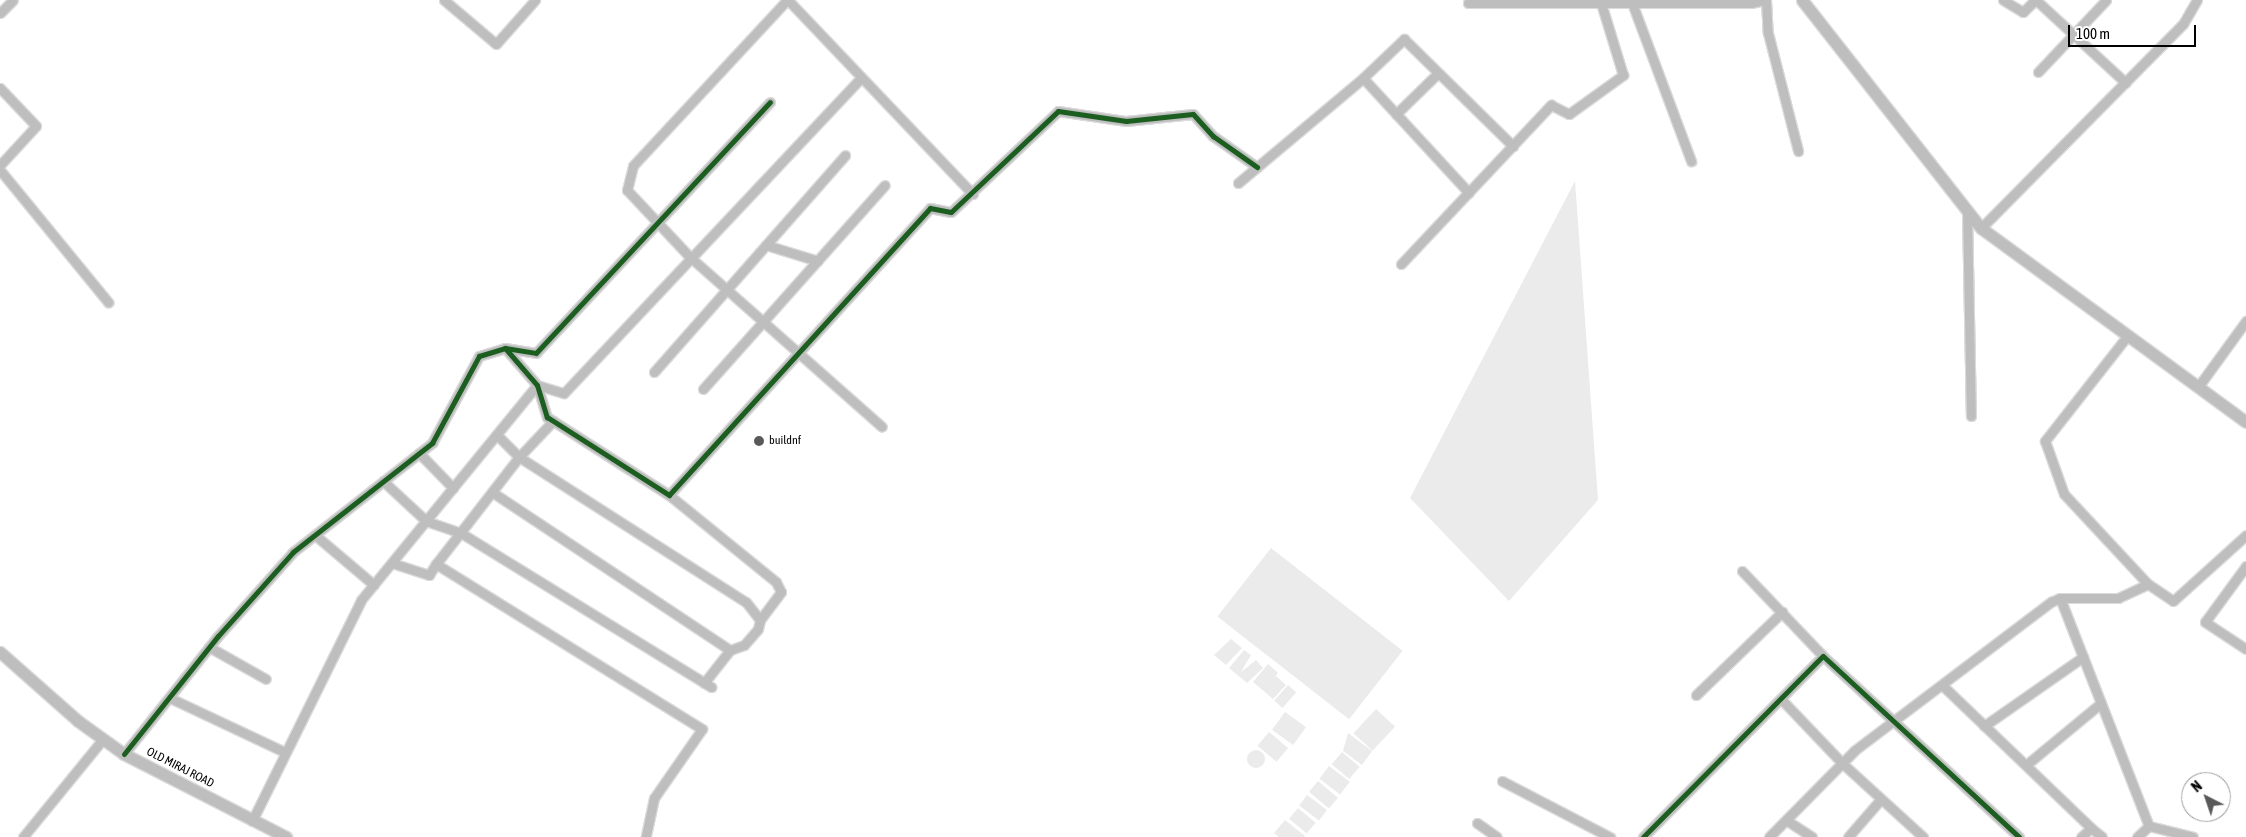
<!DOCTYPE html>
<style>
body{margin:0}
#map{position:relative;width:2246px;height:837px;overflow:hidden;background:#fff;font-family:"Asap Condensed",sans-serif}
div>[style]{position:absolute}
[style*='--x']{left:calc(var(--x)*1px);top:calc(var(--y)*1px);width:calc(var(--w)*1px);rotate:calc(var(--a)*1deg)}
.green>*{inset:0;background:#ebebeb;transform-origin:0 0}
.round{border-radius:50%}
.roads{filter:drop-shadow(1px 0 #dbdbdb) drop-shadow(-1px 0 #dbdbdb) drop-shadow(0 1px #dbdbdb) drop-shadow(0 -1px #dbdbdb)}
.minor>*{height:9px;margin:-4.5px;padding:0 4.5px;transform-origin:4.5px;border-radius:4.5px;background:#bebebe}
.major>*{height:11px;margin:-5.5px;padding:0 5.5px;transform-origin:5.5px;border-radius:5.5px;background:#bebebe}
.cycleway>*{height:5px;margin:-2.5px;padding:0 2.5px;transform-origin:2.5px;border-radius:2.5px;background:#1b5e20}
.dots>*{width:14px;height:14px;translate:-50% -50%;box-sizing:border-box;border:2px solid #fff;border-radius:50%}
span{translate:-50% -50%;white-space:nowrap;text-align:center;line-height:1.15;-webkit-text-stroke:4px #fff;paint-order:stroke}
.poi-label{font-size:12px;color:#000}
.left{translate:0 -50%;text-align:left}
.street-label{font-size:12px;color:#000}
.north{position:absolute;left:2181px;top:772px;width:50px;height:50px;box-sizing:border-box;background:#fff;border:1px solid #999;border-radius:50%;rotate:319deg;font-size:14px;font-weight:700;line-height:20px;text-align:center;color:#000}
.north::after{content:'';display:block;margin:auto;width:18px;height:22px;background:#595959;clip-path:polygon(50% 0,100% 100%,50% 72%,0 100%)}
.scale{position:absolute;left:2068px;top:25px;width:128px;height:22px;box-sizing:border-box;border:2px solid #000;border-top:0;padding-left:6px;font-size:15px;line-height:18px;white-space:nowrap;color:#000;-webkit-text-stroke:4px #fff;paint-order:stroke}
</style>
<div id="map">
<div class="green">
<div style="clip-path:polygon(1575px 181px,1598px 500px,1509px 601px,1410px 498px)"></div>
<div style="left:1271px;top:548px;width:167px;height:87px;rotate:38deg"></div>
<div style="clip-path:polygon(1231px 639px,1242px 648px,1226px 665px,1214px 655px)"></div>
<div style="clip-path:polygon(1244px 650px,1251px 655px,1241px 672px,1256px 660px,1263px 668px,1247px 683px,1229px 668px)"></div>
<div style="clip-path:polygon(1268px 664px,1278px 673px,1273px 679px,1276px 676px,1286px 685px,1273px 699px,1253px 682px)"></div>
<div style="left:1288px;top:685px;width:11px;height:21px;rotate:41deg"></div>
<div style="left:1376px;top:709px;width:26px;height:33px;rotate:43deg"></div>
<div style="left:1285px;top:712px;width:26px;height:22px;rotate:36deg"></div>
<div style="left:1269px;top:732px;width:25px;height:18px;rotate:40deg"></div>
<div style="clip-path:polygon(1348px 733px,1372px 751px,1362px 765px,1343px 751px)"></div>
<div class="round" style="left:1247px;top:750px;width:18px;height:18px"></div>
<div style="left:1342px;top:752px;width:23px;height:16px;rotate:40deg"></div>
<div style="left:1329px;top:766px;width:26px;height:16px;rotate:37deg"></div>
<div style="left:1318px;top:781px;width:26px;height:14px;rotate:40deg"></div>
<div style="left:1307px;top:795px;width:25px;height:13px;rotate:37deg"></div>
<div style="left:1298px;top:808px;width:23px;height:14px;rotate:40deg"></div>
<div style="clip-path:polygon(1285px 820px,1305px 836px,1304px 837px,1279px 837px,1274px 833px)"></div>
</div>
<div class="roads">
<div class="minor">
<div style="--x:444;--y:0;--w:68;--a:40.2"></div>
<div style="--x:496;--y:44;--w:59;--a:-48.4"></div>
<div style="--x:787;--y:0;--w:226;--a:132.9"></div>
<div style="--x:633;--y:166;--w:25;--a:104"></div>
<div style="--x:627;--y:190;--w:92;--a:46.8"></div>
<div style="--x:690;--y:257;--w:256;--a:41.5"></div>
<div style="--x:788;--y:0;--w:268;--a:46.4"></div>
<div style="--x:1766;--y:0;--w:33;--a:87"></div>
<div style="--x:1768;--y:33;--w:122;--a:75.7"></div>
<div style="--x:2003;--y:0;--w:23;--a:31"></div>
<div style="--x:2023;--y:12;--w:17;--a:-45"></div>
<div style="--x:2036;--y:0;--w:122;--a:42.7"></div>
<div style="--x:1468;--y:3;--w:283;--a:0"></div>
<div style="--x:1751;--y:3;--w:14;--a:-12"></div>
<div style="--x:1632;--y:3;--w:169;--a:69.5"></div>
<div style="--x:0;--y:13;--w:18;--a:-45"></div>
<div style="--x:2038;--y:72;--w:99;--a:-46.6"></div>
<div style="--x:1363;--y:78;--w:156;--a:47.3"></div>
<div style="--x:0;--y:88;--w:52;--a:46.5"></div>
<div style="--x:36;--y:126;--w:53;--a:132.7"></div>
<div style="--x:1396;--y:114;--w:57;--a:-44.3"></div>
<div style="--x:0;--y:170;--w:171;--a:50.7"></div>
<div style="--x:1238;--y:183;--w:163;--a:-40"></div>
<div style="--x:1363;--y:78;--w:57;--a:-43.6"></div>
<div style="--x:1404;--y:39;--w:153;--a:44.5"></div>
<div style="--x:1967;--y:211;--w:205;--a:88.9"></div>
<div style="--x:1981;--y:228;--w:287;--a:-45.3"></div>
<div style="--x:2183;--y:24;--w:28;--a:-60"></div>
<div style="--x:766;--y:245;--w:54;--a:17.1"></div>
<div style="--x:1401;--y:264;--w:219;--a:-46.7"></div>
<div style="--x:1551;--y:105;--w:20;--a:27"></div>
<div style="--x:1569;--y:114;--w:67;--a:-35.8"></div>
<div style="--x:1623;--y:75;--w:75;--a:-107"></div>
<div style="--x:2128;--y:335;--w:135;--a:128.1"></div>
<div style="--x:2045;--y:441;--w:56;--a:70.3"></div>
<div style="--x:2064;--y:494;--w:123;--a:47"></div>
<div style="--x:2148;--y:584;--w:30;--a:34"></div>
<div style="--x:2173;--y:601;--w:98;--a:-42.1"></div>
<div style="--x:505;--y:348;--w:49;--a:49.1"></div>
<div style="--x:537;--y:385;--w:34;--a:73"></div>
<div style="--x:547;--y:417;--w:145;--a:32.6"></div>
<div style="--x:669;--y:495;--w:388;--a:-47.7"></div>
<div style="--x:930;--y:208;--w:21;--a:11"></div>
<div style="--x:951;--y:212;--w:147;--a:-43.3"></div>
<div style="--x:1058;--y:111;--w:69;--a:8.4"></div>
<div style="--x:1126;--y:121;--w:67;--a:-6"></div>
<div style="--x:1193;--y:114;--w:30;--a:48"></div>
<div style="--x:1213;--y:136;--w:54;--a:35.2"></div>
<div style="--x:654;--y:372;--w:289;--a:-48.6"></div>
<div style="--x:2198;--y:387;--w:82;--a:-54"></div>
<div style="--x:703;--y:389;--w:273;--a:-48.3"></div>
<div style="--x:497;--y:435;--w:31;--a:45"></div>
<div style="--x:519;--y:457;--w:50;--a:-46.6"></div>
<div style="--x:419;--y:453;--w:49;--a:45.8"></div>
<div style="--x:383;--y:481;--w:59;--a:42.9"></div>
<div style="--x:426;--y:521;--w:37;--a:19"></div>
<div style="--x:461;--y:533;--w:294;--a:31.6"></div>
<div style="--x:492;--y:492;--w:286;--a:33.6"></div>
<div style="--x:669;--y:495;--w:138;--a:39.1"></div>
<div style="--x:776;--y:582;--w:11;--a:63"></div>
<div style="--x:781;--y:592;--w:35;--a:127"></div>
<div style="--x:760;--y:620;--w:9;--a:103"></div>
<div style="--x:758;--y:629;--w:21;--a:131"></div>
<div style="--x:744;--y:645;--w:15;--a:160"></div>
<div style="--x:730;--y:650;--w:42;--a:128.2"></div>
<div style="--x:315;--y:535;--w:77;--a:40.3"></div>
<div style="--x:392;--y:563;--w:39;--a:18"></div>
<div style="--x:429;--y:575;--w:13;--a:-58"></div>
<div style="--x:436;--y:564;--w:313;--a:31.8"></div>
<div style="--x:702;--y:729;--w:84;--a:124.8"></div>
<div style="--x:654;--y:798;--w:40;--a:102"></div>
<div style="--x:436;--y:564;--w:135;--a:-52.2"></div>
<div style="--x:519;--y:457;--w:269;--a:32.6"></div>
<div style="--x:746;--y:602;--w:23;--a:52"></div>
<div style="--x:2246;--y:566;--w:69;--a:126.2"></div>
<div style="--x:2205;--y:622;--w:49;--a:33.4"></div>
<div style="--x:1742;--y:571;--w:117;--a:46.4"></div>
<div style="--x:2060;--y:598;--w:245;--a:68.7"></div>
<div style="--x:2149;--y:826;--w:45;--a:14"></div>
<div style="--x:209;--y:647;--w:65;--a:29.3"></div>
<div style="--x:1942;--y:685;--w:207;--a:43.8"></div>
<div style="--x:1696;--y:695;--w:120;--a:-44"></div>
<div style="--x:170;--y:698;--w:127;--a:25.2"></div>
<div style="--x:1781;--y:699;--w:88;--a:46.4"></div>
<div style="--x:1842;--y:763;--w:110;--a:42.4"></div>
<div style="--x:1984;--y:726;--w:121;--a:-34.9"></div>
<div style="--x:124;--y:754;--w:151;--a:-51.5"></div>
<div style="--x:218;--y:636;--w:113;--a:-48.2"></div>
<div style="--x:293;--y:552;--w:177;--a:-38.1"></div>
<div style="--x:432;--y:443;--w:99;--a:-61.6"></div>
<div style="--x:479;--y:356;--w:27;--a:-17"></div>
<div style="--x:505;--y:348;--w:31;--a:9"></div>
<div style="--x:536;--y:353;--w:343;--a:-47"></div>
<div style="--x:2026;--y:765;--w:97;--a:-39.6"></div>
<div style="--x:1502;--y:781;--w:122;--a:27.4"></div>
<div style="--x:1786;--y:820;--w:31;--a:33"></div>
<div style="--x:252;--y:821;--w:246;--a:-63.7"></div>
<div style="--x:361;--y:600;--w:278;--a:-50.7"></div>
<div style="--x:537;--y:385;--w:28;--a:17"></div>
<div style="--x:564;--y:393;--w:432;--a:-46.7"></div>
<div style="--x:1477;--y:823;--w:24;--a:35"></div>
<div style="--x:23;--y:837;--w:127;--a:-50.8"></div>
<div style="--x:1643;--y:837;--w:255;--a:-45.2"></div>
<div style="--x:1823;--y:656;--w:267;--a:42.7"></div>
<div style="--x:1769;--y:837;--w:122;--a:-45.3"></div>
<div style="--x:1855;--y:750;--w:246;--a:-37.1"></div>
<div style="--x:2051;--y:602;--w:10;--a:-24"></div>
<div style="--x:2060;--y:598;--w:58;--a:0"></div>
<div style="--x:2118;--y:598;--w:33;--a:-25"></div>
<div style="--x:1848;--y:837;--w:49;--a:-49.1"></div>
<div style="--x:2081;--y:837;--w:13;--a:-42"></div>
<div style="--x:2091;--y:828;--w:14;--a:39"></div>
<div style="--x:2137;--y:837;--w:16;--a:-43"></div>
</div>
<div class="major">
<div style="--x:1802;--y:0;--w:290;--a:51.9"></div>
<div style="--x:1981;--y:228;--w:328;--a:36.2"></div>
<div style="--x:0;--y:652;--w:104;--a:41.5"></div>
<div style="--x:78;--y:721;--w:57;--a:35.7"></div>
<div style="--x:124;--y:754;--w:182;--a:27.1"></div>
</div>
</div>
<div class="cycleway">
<div style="--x:505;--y:348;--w:49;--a:49.1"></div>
<div style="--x:537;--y:385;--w:34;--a:73"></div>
<div style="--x:547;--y:417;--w:145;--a:32.6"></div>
<div style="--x:669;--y:495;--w:388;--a:-47.7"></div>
<div style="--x:930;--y:208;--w:21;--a:11"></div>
<div style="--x:951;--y:212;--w:147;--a:-43.3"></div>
<div style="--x:1058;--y:111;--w:69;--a:8.4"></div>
<div style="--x:1126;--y:121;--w:67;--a:-6"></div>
<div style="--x:1193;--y:114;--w:30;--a:48"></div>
<div style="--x:1213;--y:136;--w:54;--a:35.2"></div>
<div style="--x:124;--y:754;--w:151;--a:-51.5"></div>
<div style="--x:218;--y:636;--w:113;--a:-48.2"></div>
<div style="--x:293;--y:552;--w:177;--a:-38.1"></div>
<div style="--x:432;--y:443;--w:99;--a:-61.6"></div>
<div style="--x:479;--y:356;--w:27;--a:-17"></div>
<div style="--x:505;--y:348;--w:31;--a:9"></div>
<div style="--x:536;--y:353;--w:343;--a:-47"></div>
<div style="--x:1643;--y:837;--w:255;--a:-45.2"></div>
<div style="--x:1823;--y:656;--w:267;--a:42.7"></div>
</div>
<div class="dots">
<div style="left:759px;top:441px;background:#595959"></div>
</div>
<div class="poi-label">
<span class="left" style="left:769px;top:441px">buildnf</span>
</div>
<div class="street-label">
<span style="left:180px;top:768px;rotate:27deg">OLD MIRAJ ROAD</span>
</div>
<div class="north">N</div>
<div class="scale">100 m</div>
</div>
